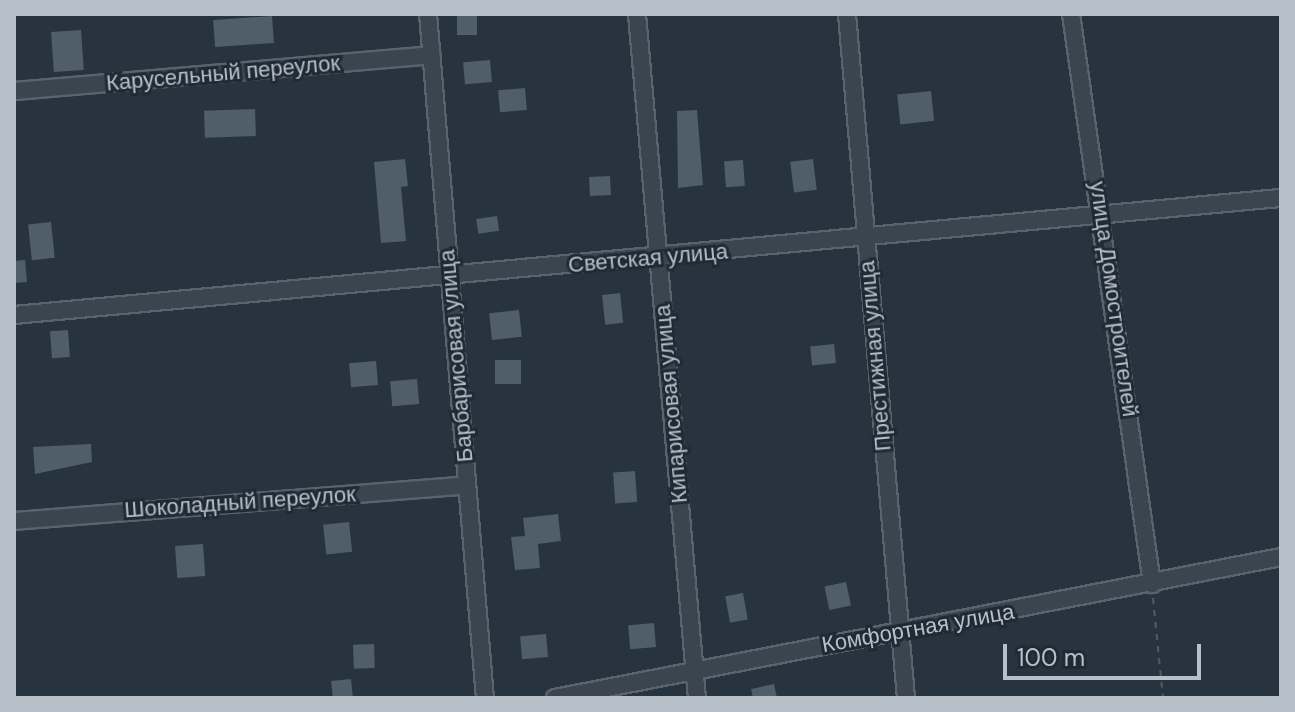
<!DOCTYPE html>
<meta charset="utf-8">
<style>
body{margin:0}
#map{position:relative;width:1295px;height:712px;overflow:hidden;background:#27333f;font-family:"DM Sans",sans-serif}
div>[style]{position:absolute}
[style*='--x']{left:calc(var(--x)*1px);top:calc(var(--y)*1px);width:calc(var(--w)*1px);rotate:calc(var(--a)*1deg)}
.building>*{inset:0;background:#505e69;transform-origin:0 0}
.path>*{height:2px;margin-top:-1px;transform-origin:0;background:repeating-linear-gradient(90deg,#495e5f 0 6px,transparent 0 12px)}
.roads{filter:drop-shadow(2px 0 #59636c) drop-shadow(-2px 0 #59636c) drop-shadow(0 2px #59636c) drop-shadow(0 -2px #59636c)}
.minor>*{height:16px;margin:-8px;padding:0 8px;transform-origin:8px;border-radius:8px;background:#3b454f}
span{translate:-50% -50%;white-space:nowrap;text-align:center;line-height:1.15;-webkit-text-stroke:6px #202a34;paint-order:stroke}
.street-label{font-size:22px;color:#b7c0c9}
.frame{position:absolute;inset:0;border:16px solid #b7c0c9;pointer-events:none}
.scale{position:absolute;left:1003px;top:644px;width:198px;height:36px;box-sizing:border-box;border:4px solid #b7c0c9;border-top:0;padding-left:10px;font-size:24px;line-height:28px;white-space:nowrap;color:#b7c0c9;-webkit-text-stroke:6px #202a34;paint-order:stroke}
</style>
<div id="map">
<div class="building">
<div style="left:457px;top:14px;width:20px;height:21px"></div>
<div style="left:272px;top:16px;width:27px;height:59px;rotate:86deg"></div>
<div style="left:81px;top:30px;width:40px;height:30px;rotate:86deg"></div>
<div style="left:490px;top:60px;width:22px;height:27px;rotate:85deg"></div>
<div style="left:525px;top:88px;width:22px;height:27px;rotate:85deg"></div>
<div style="left:931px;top:91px;width:30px;height:34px;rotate:84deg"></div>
<div style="left:255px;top:109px;width:27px;height:51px;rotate:88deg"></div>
<div style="clip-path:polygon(697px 110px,703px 185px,678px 188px,677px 111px)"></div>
<div style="clip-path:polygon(405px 159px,408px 186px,401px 187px,406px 241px,381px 243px,374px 162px)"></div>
<div style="left:813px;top:159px;width:31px;height:23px;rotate:83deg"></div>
<div style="left:743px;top:160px;width:26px;height:19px;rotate:86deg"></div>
<div style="left:610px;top:176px;width:19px;height:21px;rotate:87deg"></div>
<div style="left:497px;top:216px;width:15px;height:21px;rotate:82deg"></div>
<div style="left:51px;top:222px;width:36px;height:23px;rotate:84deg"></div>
<div style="clip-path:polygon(25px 260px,27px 282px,14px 283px,14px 261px)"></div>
<div style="left:620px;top:293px;width:30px;height:18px;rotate:84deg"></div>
<div style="left:519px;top:310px;width:27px;height:30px;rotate:84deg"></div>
<div style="left:68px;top:330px;width:27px;height:18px;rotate:86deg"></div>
<div style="left:834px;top:344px;width:19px;height:24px;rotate:84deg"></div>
<div style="left:521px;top:360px;width:24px;height:26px;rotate:90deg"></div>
<div style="left:376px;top:361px;width:24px;height:27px;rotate:85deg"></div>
<div style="left:417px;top:379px;width:25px;height:27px;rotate:85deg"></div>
<div style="clip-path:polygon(91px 444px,92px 462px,35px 474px,33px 447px)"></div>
<div style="left:635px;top:471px;width:31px;height:22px;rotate:86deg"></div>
<div style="clip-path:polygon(558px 514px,561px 541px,538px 544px,540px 568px,515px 570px,511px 537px,525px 536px,523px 518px)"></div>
<div style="left:349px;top:522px;width:30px;height:26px;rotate:84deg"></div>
<div style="left:203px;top:544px;width:32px;height:28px;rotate:86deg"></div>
<div style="left:846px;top:582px;width:24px;height:22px;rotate:78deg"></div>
<div style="left:743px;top:593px;width:27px;height:18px;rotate:80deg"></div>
<div style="left:654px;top:623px;width:24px;height:26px;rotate:85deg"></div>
<div style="left:546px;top:634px;width:23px;height:26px;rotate:85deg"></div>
<div style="left:374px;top:644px;width:24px;height:21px;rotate:88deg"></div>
<div style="left:351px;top:679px;width:19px;height:20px;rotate:84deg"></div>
<div style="clip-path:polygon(774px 684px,777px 698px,753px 698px,751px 689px)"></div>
</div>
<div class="path">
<div style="--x:1153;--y:598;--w:100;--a:84.3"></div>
</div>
<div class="roads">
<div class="minor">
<div style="--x:428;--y:14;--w:686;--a:85.24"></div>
<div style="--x:637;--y:14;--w:687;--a:84.99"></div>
<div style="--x:847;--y:14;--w:687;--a:85.07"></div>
<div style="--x:1071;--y:14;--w:576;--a:81.91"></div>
<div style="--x:14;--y:91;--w:419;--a:-4.9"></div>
<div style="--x:14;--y:315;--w:1272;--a:-5.28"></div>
<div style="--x:14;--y:521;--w:454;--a:-4.5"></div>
<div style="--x:555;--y:698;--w:740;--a:-10.99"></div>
</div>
</div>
<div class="street-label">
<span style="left:223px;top:73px;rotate:-5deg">Карусельный переулок</span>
<span style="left:648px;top:258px;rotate:-5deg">Светская улица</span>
<span style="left:1114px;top:299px;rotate:82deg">улица Домостроителей</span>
<span style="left:456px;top:356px;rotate:-95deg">Барбарисовая улица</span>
<span style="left:875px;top:356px;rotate:-95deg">Престижная улица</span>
<span style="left:671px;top:404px;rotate:-95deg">Кипарисовая улица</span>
<span style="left:240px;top:502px;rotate:-4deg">Шоколадный переулок</span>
<span style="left:918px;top:628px;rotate:-10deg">Комфортная улица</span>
</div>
<div class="frame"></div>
<div class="scale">100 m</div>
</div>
